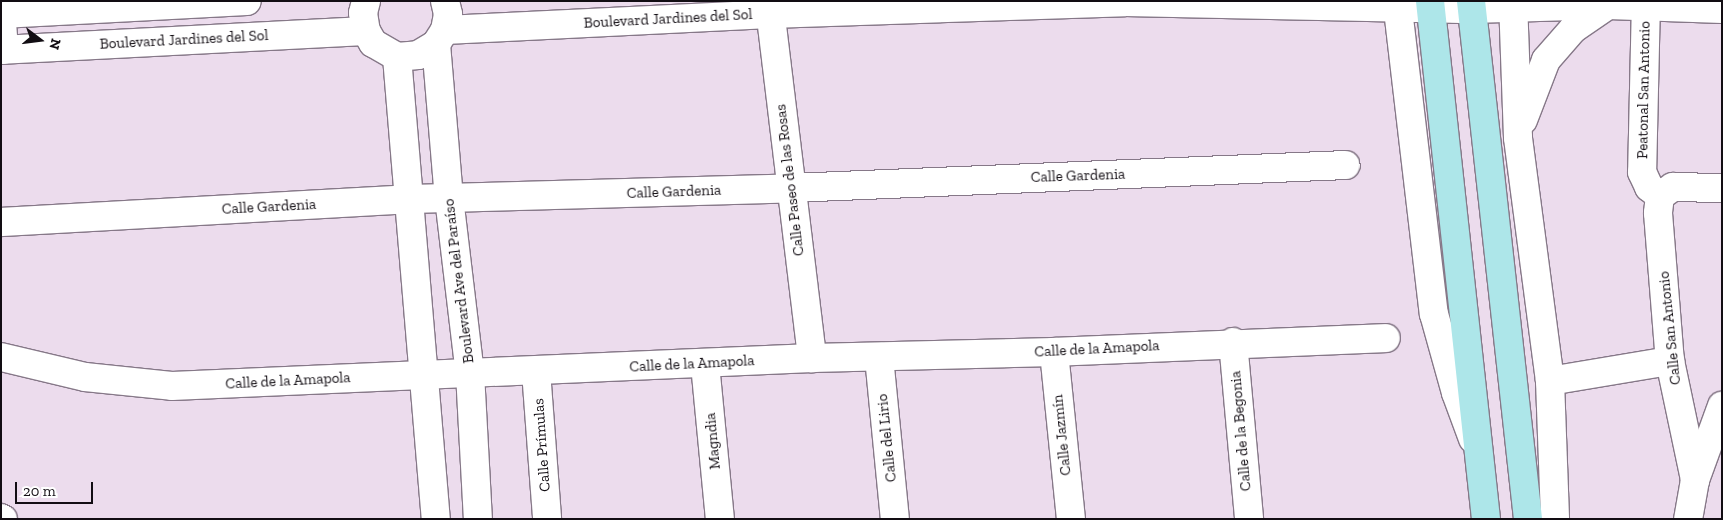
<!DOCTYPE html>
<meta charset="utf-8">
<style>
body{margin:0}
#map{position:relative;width:1723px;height:520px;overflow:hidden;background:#ecdced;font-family:"Zilla Slab",serif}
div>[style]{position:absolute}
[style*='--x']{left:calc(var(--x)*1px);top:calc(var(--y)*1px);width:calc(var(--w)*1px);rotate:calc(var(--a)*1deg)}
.roads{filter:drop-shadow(1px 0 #867888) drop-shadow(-1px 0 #867888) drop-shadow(0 1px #867888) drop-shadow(0 -1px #867888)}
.minor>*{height:28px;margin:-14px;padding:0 14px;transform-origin:14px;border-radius:14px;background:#fff}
.tertiary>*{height:28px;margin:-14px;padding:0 14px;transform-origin:14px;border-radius:14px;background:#fff}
.primary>*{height:28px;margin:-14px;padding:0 14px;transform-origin:14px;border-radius:14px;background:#ade6e9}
span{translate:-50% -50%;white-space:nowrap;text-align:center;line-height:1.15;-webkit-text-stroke:4px #fff;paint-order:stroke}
.street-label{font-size:15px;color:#120d13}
.frame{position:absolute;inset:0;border:2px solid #120d13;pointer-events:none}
.north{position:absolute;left:15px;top:15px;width:50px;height:50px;-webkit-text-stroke:4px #fff;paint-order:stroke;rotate:105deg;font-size:14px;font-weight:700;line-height:20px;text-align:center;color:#120d13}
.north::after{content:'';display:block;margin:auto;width:18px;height:22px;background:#120d13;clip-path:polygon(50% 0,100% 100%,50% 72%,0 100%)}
.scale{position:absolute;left:15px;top:482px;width:78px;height:22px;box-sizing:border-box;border:2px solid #120d13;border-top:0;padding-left:6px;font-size:15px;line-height:18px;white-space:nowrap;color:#120d13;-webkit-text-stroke:4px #fff;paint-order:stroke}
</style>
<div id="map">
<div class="roads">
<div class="minor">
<div style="--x:769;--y:1;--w:360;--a:83.1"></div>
<div style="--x:1397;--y:1;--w:315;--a:83.3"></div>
<div style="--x:1434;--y:314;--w:82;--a:74.4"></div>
<div style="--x:1456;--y:393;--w:49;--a:69.7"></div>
<div style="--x:1513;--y:1;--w:137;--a:87.9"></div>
<div style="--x:1518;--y:138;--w:245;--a:82.5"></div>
<div style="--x:1550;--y:381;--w:138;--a:87.9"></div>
<div style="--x:1646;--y:1;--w:171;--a:91.3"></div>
<div style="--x:1642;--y:172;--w:17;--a:65"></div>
<div style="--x:1649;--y:187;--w:14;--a:39"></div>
<div style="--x:1;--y:9;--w:41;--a:85.8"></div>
<div style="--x:1471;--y:9;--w:137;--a:-1.7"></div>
<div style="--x:1608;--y:5;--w:114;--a:2"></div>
<div style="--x:1523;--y:120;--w:64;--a:-69"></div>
<div style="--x:1546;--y:60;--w:41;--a:-48.9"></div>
<div style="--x:1573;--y:29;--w:42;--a:-34.4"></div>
<div style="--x:1660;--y:196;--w:17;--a:97"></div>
<div style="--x:1658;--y:213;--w:148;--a:85.4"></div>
<div style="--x:1670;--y:361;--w:122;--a:78.1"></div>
<div style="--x:1695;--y:480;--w:40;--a:100"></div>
<div style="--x:1660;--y:196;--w:16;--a:-35"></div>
<div style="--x:1673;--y:187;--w:49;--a:1.2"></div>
<div style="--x:1;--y:222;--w:407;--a:-3.2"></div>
<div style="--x:407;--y:199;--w:384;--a:-1.6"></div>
<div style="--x:791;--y:188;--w:555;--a:-2.37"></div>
<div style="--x:1233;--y:342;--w:178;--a:84.8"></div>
<div style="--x:1054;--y:352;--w:168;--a:84.2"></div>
<div style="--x:1;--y:357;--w:86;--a:13.4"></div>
<div style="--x:85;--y:377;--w:87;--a:5.9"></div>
<div style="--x:172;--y:386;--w:641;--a:-2.51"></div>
<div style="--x:812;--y:358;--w:242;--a:-1.4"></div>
<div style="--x:1054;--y:352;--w:332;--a:-2.4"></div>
<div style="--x:879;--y:357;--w:163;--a:84.4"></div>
<div style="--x:705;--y:364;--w:156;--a:84.5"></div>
<div style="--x:536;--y:371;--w:148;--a:85.7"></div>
<div style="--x:1550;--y:381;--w:122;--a:-9.5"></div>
<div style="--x:1695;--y:480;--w:79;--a:-70"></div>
<div style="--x:1;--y:518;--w:2;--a:27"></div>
</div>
<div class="tertiary">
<div style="--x:366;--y:1;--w:12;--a:104"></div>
<div style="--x:363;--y:13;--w:18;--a:81"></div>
<div style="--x:366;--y:31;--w:14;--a:60"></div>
<div style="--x:373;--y:43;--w:28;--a:30"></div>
<div style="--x:397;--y:57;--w:21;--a:-5"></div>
<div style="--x:418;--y:55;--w:21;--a:-31"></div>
<div style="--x:436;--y:44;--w:17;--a:-57"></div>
<div style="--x:445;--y:30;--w:16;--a:-79"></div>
<div style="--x:448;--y:14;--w:13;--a:-103"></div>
<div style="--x:1;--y:14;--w:246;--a:-3"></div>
<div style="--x:445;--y:30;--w:325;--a:-2.8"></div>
<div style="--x:770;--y:14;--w:355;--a:-1.9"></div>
<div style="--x:1125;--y:2;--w:346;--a:1.2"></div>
<div style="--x:436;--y:44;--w:155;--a:85.2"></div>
<div style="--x:449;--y:198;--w:176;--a:83.2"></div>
<div style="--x:470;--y:373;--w:146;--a:86.9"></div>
<div style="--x:1;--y:50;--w:365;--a:-3"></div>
<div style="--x:397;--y:57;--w:464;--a:85.2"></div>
</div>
<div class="primary">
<div style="--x:1430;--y:1;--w:521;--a:83.83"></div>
<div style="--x:1471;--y:1;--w:521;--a:83.72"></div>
</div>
</div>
<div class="street-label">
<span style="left:668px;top:19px;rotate:-3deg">Boulevard Jardines del Sol</span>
<span style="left:184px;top:40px;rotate:-3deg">Boulevard Jardines del Sol</span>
<span style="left:1644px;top:90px;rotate:-89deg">Peatonal San Antonio</span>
<span style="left:1078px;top:176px;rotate:-2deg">Calle Gardenia</span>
<span style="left:790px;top:180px;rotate:-97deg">Calle Paseo de las Rosas</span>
<span style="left:674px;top:192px;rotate:-2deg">Calle Gardenia</span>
<span style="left:269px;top:207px;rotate:-3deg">Calle Gardenia</span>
<span style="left:459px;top:281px;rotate:-97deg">Boulevard Ave del Paraíso</span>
<span style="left:1670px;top:328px;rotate:-96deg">Calle San Antonio</span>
<span style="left:1097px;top:349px;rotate:-3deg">Calle de la Amapola</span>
<span style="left:692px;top:364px;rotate:-3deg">Calle de la Amapola</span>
<span style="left:288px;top:381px;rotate:-3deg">Calle de la Amapola</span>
<span style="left:1241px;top:431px;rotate:-95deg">Calle de la Begonia</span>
<span style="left:1062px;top:435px;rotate:-96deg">Calle Jazmín</span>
<span style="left:887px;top:438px;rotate:-96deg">Calle del Lirio</span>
<span style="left:713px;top:441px;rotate:-95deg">Magndia</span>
<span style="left:542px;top:445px;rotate:-94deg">Calle Prímulas</span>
</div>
<div class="frame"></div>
<div class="north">N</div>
<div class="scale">20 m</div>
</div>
